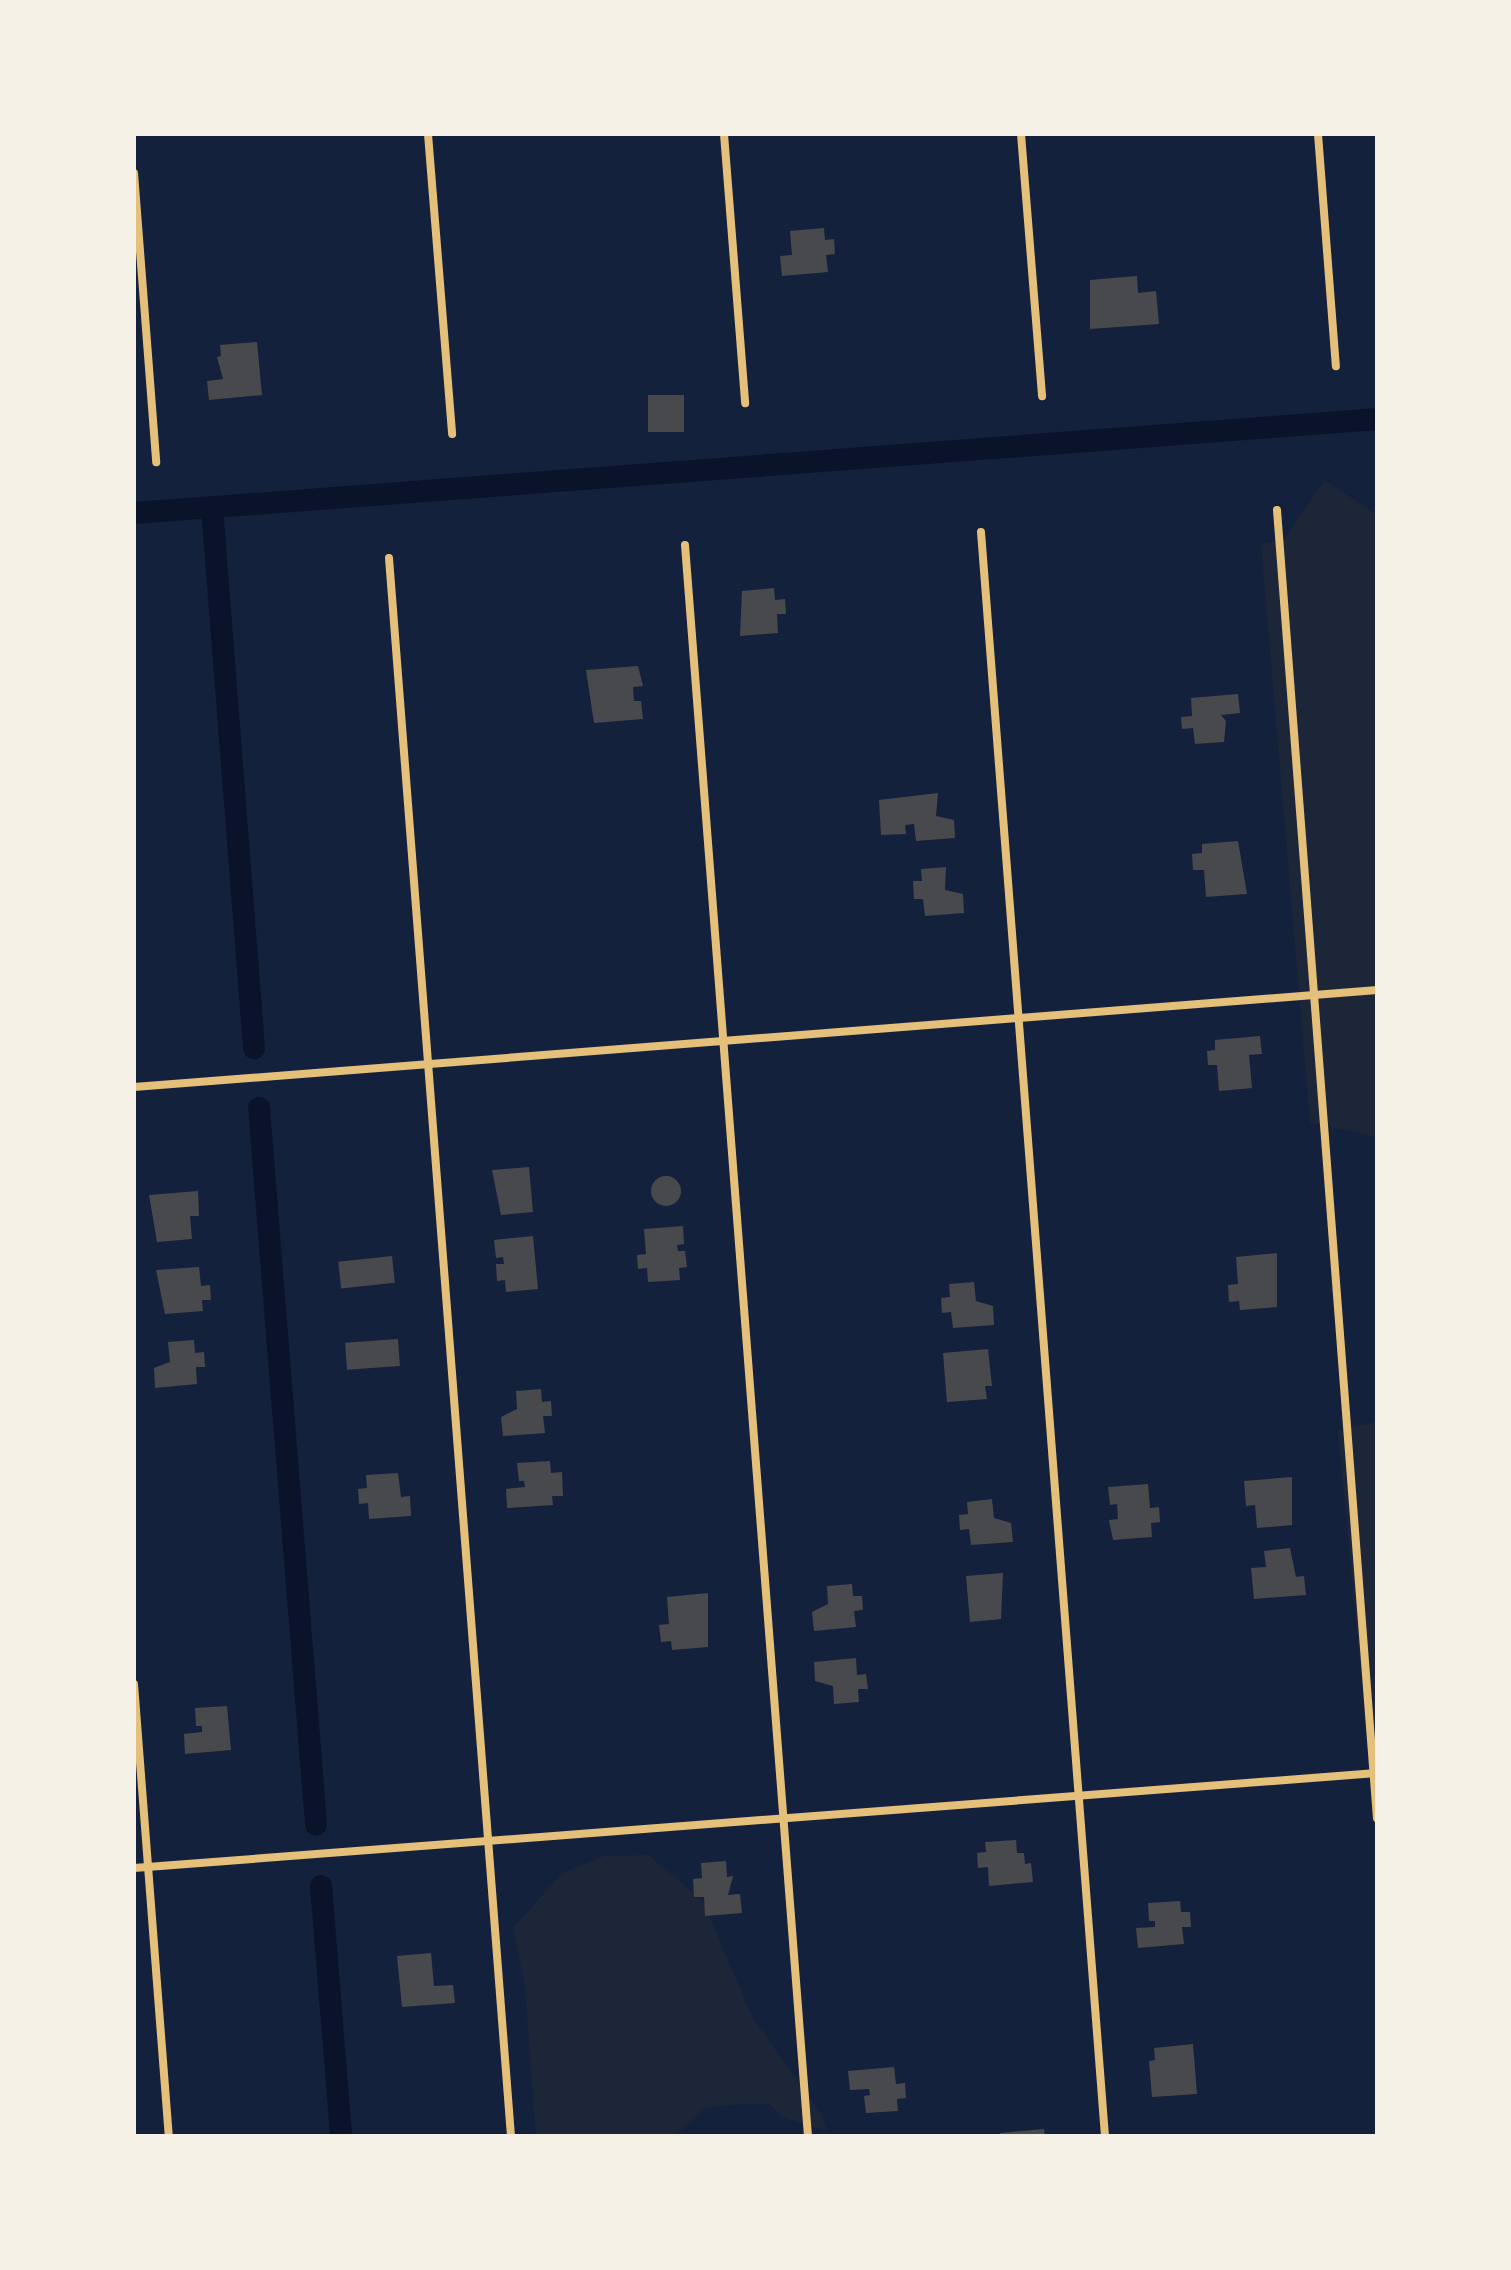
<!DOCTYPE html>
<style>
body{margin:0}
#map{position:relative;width:1511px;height:2270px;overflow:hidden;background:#14213d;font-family:Mulish,sans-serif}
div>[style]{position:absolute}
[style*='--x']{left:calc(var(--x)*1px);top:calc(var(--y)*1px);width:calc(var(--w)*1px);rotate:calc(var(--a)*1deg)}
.green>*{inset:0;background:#1d2539}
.canal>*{height:22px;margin:-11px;padding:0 11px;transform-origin:11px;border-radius:11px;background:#0b132b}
.building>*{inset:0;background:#48494c;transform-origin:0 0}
.round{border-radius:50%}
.minor>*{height:8px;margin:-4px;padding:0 4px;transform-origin:4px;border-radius:4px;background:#e5c07b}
span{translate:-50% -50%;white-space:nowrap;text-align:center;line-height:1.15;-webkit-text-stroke:8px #f6f1e7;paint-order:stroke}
.frame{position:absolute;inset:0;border:136px solid #f6f1e7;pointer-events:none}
</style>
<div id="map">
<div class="green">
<div style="clip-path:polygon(1325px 480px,1377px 515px,1377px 1137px,1310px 1123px,1261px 544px,1284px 539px)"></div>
<div style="clip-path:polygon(1377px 1422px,1377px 1844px,1338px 1430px)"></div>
<div style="clip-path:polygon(648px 1855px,703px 1901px,752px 2017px,821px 2114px,827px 2131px,783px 2117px,769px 2104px,744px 2104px,705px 2108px,675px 2136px,536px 2136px,525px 1987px,513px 1928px,562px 1873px,604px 1856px)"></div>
</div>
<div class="canal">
<div style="--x:212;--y:507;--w:543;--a:85.56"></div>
<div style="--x:134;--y:513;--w:1247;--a:-4.32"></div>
<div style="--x:259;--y:1108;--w:719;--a:85.45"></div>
<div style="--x:321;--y:1886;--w:251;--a:85.4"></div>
</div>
<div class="building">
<div style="clip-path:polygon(824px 228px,825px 240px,834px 239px,835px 254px,826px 255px,828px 272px,782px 276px,780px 256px,792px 255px,790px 231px)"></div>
<div style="clip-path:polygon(1137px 276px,1138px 293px,1156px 291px,1159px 324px,1090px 329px,1090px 280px)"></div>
<div style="clip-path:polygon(257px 342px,262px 395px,209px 400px,207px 381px,223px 379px,217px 357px,221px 356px,220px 345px)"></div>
<div style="left:684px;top:395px;width:37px;height:36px;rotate:90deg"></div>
<div style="clip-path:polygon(774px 588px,775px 600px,785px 599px,786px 614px,777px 614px,778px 633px,740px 636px,742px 591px)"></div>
<div style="clip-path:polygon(638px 666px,643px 686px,633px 687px,634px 701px,641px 701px,643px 719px,594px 723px,586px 670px)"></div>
<div style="clip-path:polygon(1238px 694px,1240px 713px,1221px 715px,1226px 721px,1224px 742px,1195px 744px,1193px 728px,1182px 729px,1181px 717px,1192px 716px,1191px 698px)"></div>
<div style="clip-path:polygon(938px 793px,936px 816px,954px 820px,955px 838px,916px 841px,914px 824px,905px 825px,906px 834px,881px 835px,879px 800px)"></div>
<div style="clip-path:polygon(1238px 841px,1247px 894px,1206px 897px,1204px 870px,1193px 870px,1192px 854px,1202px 853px,1202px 844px)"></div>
<div style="clip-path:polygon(946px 867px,945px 890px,963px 894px,964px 913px,925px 916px,923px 899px,914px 899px,913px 881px,922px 881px,921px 869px)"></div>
<div style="clip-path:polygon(1260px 1036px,1262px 1054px,1249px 1055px,1252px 1088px,1219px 1091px,1217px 1065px,1208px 1065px,1207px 1051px,1215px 1050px,1215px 1040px)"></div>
<div style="clip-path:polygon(529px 1167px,533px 1212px,501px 1215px,492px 1170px)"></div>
<div class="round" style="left:651px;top:1176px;width:30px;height:30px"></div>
<div style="clip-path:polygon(198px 1191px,199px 1216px,190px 1216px,192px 1239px,157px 1242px,149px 1195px)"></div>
<div style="clip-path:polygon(683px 1226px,684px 1244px,677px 1245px,678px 1251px,685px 1251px,687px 1267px,679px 1268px,680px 1280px,648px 1282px,647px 1268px,638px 1269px,637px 1255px,646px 1254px,644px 1229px)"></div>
<div style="clip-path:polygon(533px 1236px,538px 1289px,506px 1292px,505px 1280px,497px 1281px,496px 1264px,504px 1264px,503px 1257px,496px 1258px,494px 1240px)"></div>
<div style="clip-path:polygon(1277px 1253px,1277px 1307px,1240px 1310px,1239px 1301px,1229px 1302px,1228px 1285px,1238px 1284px,1236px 1257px)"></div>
<div style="left:392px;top:1256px;width:27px;height:54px;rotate:84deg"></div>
<div style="clip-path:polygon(199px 1267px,201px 1286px,210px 1285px,211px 1300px,202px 1300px,203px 1311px,165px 1314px,156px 1270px)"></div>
<div style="clip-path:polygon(974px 1282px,976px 1301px,993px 1306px,994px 1325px,953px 1328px,951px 1312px,942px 1313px,941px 1298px,950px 1297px,949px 1284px)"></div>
<div style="left:398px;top:1339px;width:27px;height:53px;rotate:86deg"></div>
<div style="clip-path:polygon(194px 1340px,195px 1353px,204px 1352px,205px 1367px,196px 1367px,197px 1384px,155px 1388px,154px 1368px,170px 1362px,168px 1342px)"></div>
<div style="clip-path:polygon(988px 1349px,992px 1386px,985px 1386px,987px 1399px,947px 1402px,943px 1353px)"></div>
<div style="clip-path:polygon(541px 1389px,542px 1402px,551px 1401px,552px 1416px,543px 1416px,545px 1433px,503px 1436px,501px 1417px,517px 1409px,516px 1391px)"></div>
<div style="clip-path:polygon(550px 1461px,551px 1473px,562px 1472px,563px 1496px,552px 1496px,553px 1505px,507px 1508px,506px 1489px,525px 1487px,524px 1481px,519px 1481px,517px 1463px)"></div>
<div style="clip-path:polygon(398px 1473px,401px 1497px,410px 1496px,411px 1516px,369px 1519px,368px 1503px,359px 1504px,358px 1489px,367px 1488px,366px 1475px)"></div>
<div style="clip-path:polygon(1292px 1477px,1292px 1525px,1257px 1528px,1255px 1505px,1246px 1506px,1244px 1481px)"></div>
<div style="clip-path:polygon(1148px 1484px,1150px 1508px,1159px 1507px,1160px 1522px,1151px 1523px,1152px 1537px,1113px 1540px,1109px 1520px,1118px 1519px,1117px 1504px,1110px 1505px,1108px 1487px)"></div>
<div style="clip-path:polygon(992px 1499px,994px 1518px,1011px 1523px,1013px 1542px,971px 1545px,969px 1529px,960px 1530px,959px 1515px,968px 1514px,967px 1502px)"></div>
<div style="clip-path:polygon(1290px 1548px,1296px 1577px,1304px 1576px,1306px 1595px,1254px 1599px,1251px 1568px,1266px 1567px,1264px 1551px)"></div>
<div style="clip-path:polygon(1003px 1573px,1001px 1619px,970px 1622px,966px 1576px)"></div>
<div style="clip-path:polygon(852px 1584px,853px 1596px,862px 1596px,863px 1610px,854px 1611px,856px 1627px,814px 1631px,812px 1612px,828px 1604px,827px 1586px)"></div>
<div style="clip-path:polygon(708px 1593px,708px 1647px,672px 1650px,671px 1641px,661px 1642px,659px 1625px,669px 1624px,667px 1597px)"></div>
<div style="clip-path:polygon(856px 1658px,857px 1675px,866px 1674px,868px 1689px,858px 1689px,859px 1702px,834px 1704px,833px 1686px,815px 1681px,814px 1662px)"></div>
<div style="clip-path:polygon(227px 1706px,231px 1750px,185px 1754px,184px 1734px,202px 1732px,202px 1726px,196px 1726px,195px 1708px)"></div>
<div style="clip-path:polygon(1016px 1840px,1017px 1853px,1024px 1853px,1025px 1864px,1031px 1863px,1033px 1882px,989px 1886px,988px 1867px,978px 1868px,977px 1853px,986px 1852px,985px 1842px)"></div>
<div style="clip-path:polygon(726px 1861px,727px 1877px,733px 1876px,728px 1895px,740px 1894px,742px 1913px,705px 1916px,704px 1897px,694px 1897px,693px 1879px,702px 1878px,701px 1863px)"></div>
<div style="clip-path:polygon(1180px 1901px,1181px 1912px,1190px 1912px,1191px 1927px,1182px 1927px,1184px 1944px,1138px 1948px,1136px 1928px,1155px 1927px,1155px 1921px,1149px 1921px,1148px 1903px)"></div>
<div style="clip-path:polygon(431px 1953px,434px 1986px,453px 1985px,455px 2003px,402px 2007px,397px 1956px)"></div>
<div style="clip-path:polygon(1193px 2044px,1197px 2094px,1152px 2097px,1149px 2061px,1155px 2060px,1154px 2048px)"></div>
<div style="clip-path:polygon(894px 2067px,896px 2084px,905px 2083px,906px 2098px,897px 2099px,898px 2111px,866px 2113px,864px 2096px,870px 2095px,869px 2089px,850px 2090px,848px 2071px)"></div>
<div style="clip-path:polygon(1044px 2129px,1045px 2136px,1000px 2136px,1000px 2133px)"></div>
</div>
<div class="minor">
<div style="--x:428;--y:134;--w:301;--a:85.4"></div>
<div style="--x:724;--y:134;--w:270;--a:85.5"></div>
<div style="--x:1021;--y:134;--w:263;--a:85.4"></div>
<div style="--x:1318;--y:134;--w:233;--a:85.6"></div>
<div style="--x:134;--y:173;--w:290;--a:85.6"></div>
<div style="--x:1277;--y:510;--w:1312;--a:85.63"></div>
<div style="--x:981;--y:532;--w:1609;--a:85.58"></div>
<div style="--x:685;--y:545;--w:1596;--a:85.58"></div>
<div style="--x:389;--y:558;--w:1583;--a:85.58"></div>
<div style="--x:134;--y:1087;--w:1247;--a:-4.46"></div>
<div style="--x:134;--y:1684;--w:453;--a:85.6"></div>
<div style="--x:134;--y:1868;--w:1246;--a:-4.37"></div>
</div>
<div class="frame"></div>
</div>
